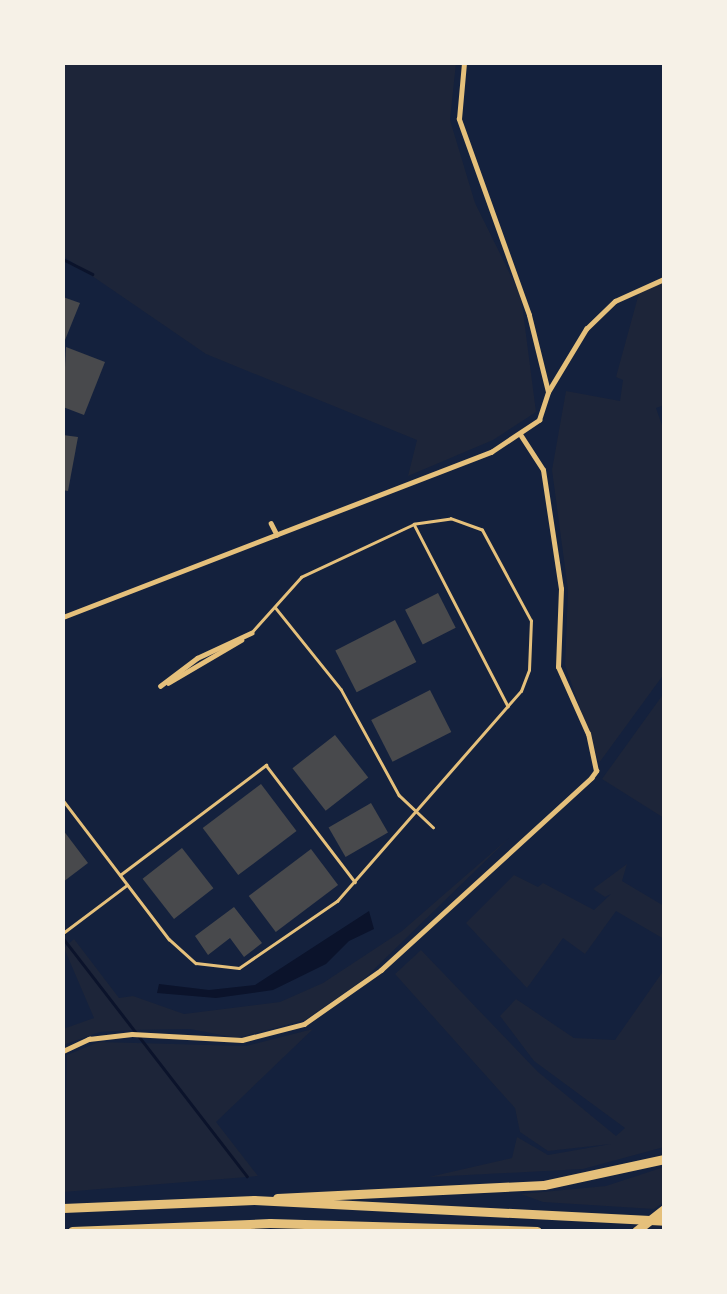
<!DOCTYPE html>
<style>
body{margin:0}
#map{position:relative;width:727px;height:1294px;overflow:hidden;background:#14213d;font-family:"Fira Sans",sans-serif}
div>[style]{position:absolute}
[style*='--x']{left:calc(var(--x)*1px);top:calc(var(--y)*1px);width:calc(var(--w)*1px);rotate:calc(var(--a)*1deg)}
.green>*{inset:0;background:#1d2539}
.water>*{inset:0;background:#0b132b}
.stream>*{height:2.5px;margin:-1.25px;padding:0 1.25px;transform-origin:1.25px;border-radius:1.25px;background:#0b132b}
.building>*{inset:0;background:#48494c;transform-origin:0 0}
.service>*{height:2.5px;margin:-1.25px;padding:0 1.25px;transform-origin:1.25px;border-radius:1.25px;background:#e5c07b}
.minor>*{height:4.5px;margin:-2.25px;padding:0 2.25px;transform-origin:2.25px;border-radius:2.25px;background:#e5c07b}
.motorway>*{height:9px;margin:-4.5px;padding:0 4.5px;transform-origin:4.5px;border-radius:4.5px;background:#e5c07b}
span{translate:-50% -50%;white-space:nowrap;text-align:center;line-height:1.15;-webkit-text-stroke:5px #f6f1e7;paint-order:stroke}
.frame{position:absolute;inset:0;border:65px solid #f6f1e7;pointer-events:none}
</style>
<div id="map">
<div class="green">
<div style="clip-path:polygon(63px 63px,456px 63px,450px 120px,475px 203px,521px 296px,536px 412px,493px 440px,408px 476px,417px 440px,206px 354px,63px 256px)"></div>
<div style="clip-path:polygon(664px 282px,664px 405px,656px 408px,664px 431px,664px 674px,599px 763px,565px 665px,568px 590px,552px 470px,566px 391px,620px 401px,623px 380px,616px 377px,639px 293px)"></div>
<div style="clip-path:polygon(664px 693px,664px 818px,602px 779px)"></div>
<div style="clip-path:polygon(509px 838px,363px 980px,305px 1020px,237px 1038px,190px 1029px,132px 1030px,100px 1032px,63px 1045px,63px 1029px,94px 1018px,64px 948px,74px 939px,119px 998px,133px 996px,184px 1014px,280px 1002px,323px 983px,402px 931px)"></div>
<div style="clip-path:polygon(627px 864px,622px 881px,664px 906px,664px 939px,616px 911px,585px 954px,563px 938px,527px 988px,466px 923px,514px 875px,538px 887px,543px 883px,594px 910px,611px 894px,605px 897px,593px 889px)"></div>
<div style="clip-path:polygon(421px 950px,538px 1072px,616px 1136px,625px 1128px,534px 1061px,500px 1016px,516px 999px,574px 1038px,615px 1040px,664px 970px,664px 1147px,583px 1169px,429px 1177px,512px 1158px,517px 1137px,548px 1155px,611px 1144px,548px 1151px,520px 1132px,515px 1108px,395px 974px)"></div>
<div style="clip-path:polygon(313px 1029px,216px 1122px,258px 1176px,63px 1192px,67px 1055px,99px 1042px,246px 1046px)"></div>
<div style="clip-path:polygon(664px 1167px,664px 1202px,654px 1209px,543px 1202px,521px 1194px,606px 1186px)"></div>
</div>
<div class="water">
<div style="clip-path:polygon(369px 911px,374px 929px,349px 941px,326px 964px,273px 990px,216px 998px,157px 993px,159px 984px,209px 990px,255px 985px)"></div>
</div>
<div class="stream">
<div style="--x:63;--y:259;--w:33;--a:27"></div>
<div style="--x:63;--y:938;--w:301;--a:52.3"></div>
</div>
<div class="building">
<div style="clip-path:polygon(63px 297px,80px 303px,63px 345px)"></div>
<div style="clip-path:polygon(66px 347px,105px 362px,84px 415px,63px 407px)"></div>
<div style="clip-path:polygon(63px 435px,78px 437px,68px 491px,63px 490px)"></div>
<div style="left:438px;top:593px;width:39px;height:37px;rotate:63deg"></div>
<div style="left:395px;top:620px;width:47px;height:67px;rotate:63deg"></div>
<div style="left:430px;top:690px;width:47px;height:66px;rotate:63deg"></div>
<div style="left:335px;top:735px;width:54px;height:54px;rotate:52deg"></div>
<div style="left:261px;top:784px;width:59px;height:73px;rotate:53deg"></div>
<div style="left:371px;top:803px;width:34px;height:49px;rotate:60deg"></div>
<div style="clip-path:polygon(63px 830px,88px 863px,63px 882px)"></div>
<div style="left:182px;top:848px;width:51px;height:50px;rotate:52deg"></div>
<div style="left:311px;top:849px;width:45px;height:78px;rotate:53deg"></div>
<div style="clip-path:polygon(234px 907px,262px 943px,244px 957px,230px 938px,208px 955px,195px 936px)"></div>
</div>
<div class="service">
<div style="--x:275;--y:607;--w:105;--a:51.2"></div>
<div style="--x:341;--y:689;--w:121;--a:61.3"></div>
<div style="--x:399;--y:795;--w:47;--a:43.3"></div>
<div style="--x:251;--y:633;--w:75;--a:-48.2"></div>
<div style="--x:301;--y:577;--w:125;--a:-25.1"></div>
<div style="--x:414;--y:524;--w:205;--a:62.7"></div>
<div style="--x:63;--y:800;--w:175;--a:52.7"></div>
<div style="--x:169;--y:939;--w:36;--a:42"></div>
<div style="--x:196;--y:963;--w:43;--a:6.6"></div>
<div style="--x:239;--y:968;--w:119;--a:-34.4"></div>
<div style="--x:337;--y:901;--w:279;--a:-48.8"></div>
<div style="--x:521;--y:691;--w:22;--a:-69"></div>
<div style="--x:529;--y:670;--w:49;--a:-87.7"></div>
<div style="--x:531;--y:621;--w:103;--a:-118.3"></div>
<div style="--x:482;--y:530;--w:33;--a:-160"></div>
<div style="--x:451;--y:519;--w:37;--a:172"></div>
<div style="--x:120;--y:875;--w:183;--a:-37"></div>
<div style="--x:266;--y:765;--w:147;--a:52.7"></div>
<div style="--x:63;--y:933;--w:80;--a:-36.9"></div>
</div>
<div class="minor">
<div style="--x:548;--y:392;--w:74;--a:-58.9"></div>
<div style="--x:586;--y:329;--w:40;--a:-44"></div>
<div style="--x:615;--y:301;--w:54;--a:-24.2"></div>
<div style="--x:271;--y:523;--w:13;--a:63"></div>
<div style="--x:63;--y:617;--w:459;--a:-21.1"></div>
<div style="--x:491;--y:452;--w:58;--a:-33.7"></div>
<div style="--x:539;--y:420;--w:29;--a:-72"></div>
<div style="--x:548;--y:392;--w:79;--a:-103.9"></div>
<div style="--x:529;--y:315;--w:208;--a:-109.7"></div>
<div style="--x:459;--y:119;--w:56;--a:-84.9"></div>
<div style="--x:168;--y:683;--w:85;--a:-30.5"></div>
<div style="--x:160;--y:686;--w:46;--a:-37.1"></div>
<div style="--x:197;--y:658;--w:60;--a:-24.8"></div>
<div style="--x:63;--y:1051;--w:29;--a:-25"></div>
<div style="--x:89;--y:1039;--w:43;--a:-6.6"></div>
<div style="--x:132;--y:1034;--w:110;--a:3.1"></div>
<div style="--x:242;--y:1040;--w:64;--a:-14.5"></div>
<div style="--x:304;--y:1024;--w:94;--a:-35"></div>
<div style="--x:381;--y:970;--w:285;--a:-42.4"></div>
<div style="--x:591;--y:778;--w:9;--a:-54"></div>
<div style="--x:596;--y:771;--w:38;--a:-102"></div>
<div style="--x:588;--y:734;--w:73;--a:-114.1"></div>
<div style="--x:558;--y:667;--w:78;--a:-87.8"></div>
<div style="--x:561;--y:589;--w:120;--a:-98.6"></div>
<div style="--x:543;--y:470;--w:40;--a:-122.9"></div>
</div>
<div class="motorway">
<div style="--x:277;--y:1198;--w:267;--a:-2.8"></div>
<div style="--x:544;--y:1185;--w:123;--a:-12.2"></div>
<div style="--x:63;--y:1208;--w:191;--a:-2.4"></div>
<div style="--x:254;--y:1200;--w:411;--a:2.9"></div>
<div style="--x:72;--y:1231;--w:198;--a:-2.3"></div>
<div style="--x:270;--y:1223;--w:267;--a:1.7"></div>
<div style="--x:636;--y:1231;--w:36;--a:-38"></div>
</div>
<div class="frame"></div>
</div>
